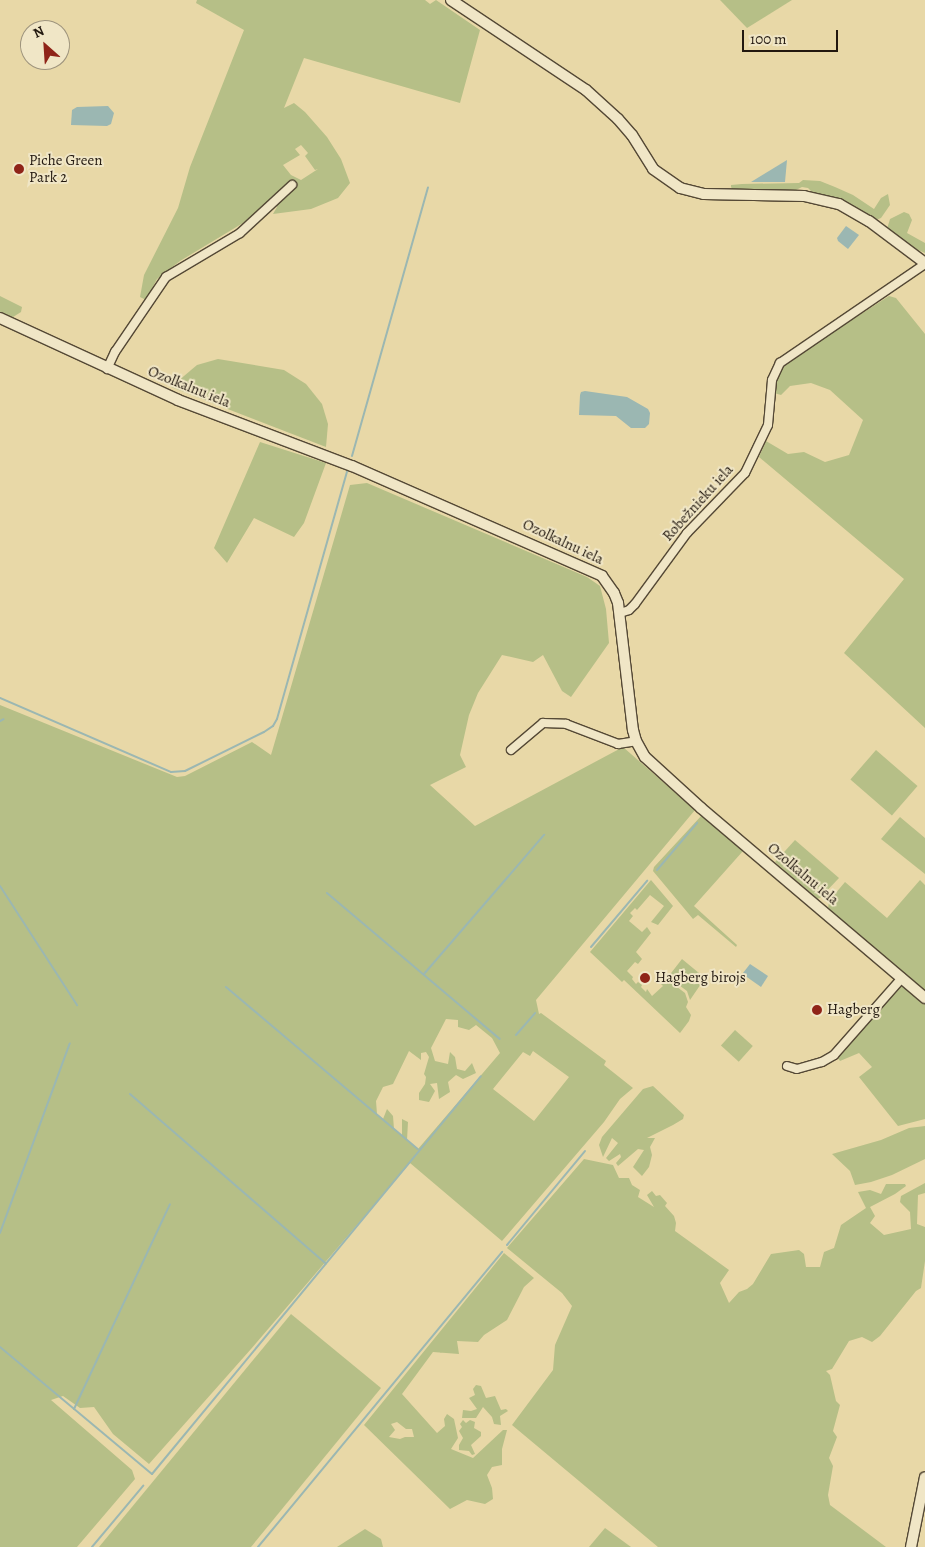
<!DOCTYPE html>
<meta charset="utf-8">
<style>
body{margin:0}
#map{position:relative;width:925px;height:1547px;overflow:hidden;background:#e8d8a7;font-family:Alegreya,serif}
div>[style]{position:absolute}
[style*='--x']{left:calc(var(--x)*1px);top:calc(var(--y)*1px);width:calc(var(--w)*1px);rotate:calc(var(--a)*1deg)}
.green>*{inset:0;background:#b6bf87;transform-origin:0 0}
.water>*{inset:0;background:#9bb7b2}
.stream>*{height:2px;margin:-1px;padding:0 1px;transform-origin:1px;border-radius:1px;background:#9bb7b2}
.roads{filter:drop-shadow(1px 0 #544835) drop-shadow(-1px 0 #544835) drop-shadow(0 1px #544835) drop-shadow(0 -1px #544835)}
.street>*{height:8px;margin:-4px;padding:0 4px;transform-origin:4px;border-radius:4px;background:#f0e6c6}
.secondary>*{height:10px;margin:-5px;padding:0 5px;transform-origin:5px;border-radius:5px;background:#f0e6c6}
.dots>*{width:14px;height:14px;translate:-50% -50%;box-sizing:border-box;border:2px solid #f0e6c6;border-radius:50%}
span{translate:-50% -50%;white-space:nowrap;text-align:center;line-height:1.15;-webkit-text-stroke:4px #f0e6c6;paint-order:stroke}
.poi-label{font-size:15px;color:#22180f}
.left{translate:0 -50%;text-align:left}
.street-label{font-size:15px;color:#22180f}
.north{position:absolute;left:20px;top:20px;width:50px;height:50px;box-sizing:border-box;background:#f0e6c6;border:1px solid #9e947d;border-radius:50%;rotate:334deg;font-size:14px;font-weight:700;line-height:20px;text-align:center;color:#22180f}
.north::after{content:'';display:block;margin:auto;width:18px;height:22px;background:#8f2418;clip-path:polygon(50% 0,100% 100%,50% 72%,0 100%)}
.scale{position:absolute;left:742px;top:30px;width:96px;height:22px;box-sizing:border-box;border:2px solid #22180f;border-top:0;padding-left:6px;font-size:15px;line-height:18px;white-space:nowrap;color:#22180f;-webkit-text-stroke:4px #f0e6c6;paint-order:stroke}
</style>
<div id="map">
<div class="green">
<div style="clip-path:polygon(evenodd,197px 0,425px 0,430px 4px,436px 0,480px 30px,460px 103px,304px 58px,284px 108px,294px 103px,305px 112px,327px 137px,341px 159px,350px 183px,338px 198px,311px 209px,273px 214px,277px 207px,272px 200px,243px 223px,180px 261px,157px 279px,146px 300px,140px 297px,144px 275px,178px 208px,190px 167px,244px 30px,196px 3px,197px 0,301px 145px,308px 153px,305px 156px,315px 170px,318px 169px,301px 180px,291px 175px,283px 165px,300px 155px,295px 149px,301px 145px)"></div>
<div style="clip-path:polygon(720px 0,792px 0,747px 28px)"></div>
<div style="clip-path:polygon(803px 180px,820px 181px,835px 187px,853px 195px,874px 209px,881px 198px,888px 194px,890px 205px,881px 218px,876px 220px,844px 201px,812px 192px,808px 188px,802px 187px,796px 190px,733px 190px,731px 187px,731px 185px,742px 184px,799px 183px)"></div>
<div style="clip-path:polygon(904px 212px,909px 214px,912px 220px,907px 233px,925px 243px,925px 253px,909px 246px,887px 229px,890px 219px)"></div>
<div style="clip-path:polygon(0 296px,22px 307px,21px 312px,13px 317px,0 314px)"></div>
<div style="clip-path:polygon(889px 296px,896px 298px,925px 334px,925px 728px,844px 653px,904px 579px,759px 457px,766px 441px,788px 454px,804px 452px,825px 462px,849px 455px,863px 420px,830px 390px,811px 383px,790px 386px,781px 395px,774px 393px,775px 380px,788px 361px)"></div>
<div style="clip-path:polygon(218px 359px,284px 370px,306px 384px,322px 404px,328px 424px,326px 447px,171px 387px,197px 365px)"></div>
<div style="clip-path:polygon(260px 442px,326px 463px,304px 523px,294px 537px,254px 518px,227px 563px,214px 548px)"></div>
<div style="clip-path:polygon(evenodd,367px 483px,587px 577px,600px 586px,606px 609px,609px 643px,571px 697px,562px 691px,543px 655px,533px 662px,502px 655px,478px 693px,469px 715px,460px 755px,466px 767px,430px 785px,475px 826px,623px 747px,695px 810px,536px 1000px,539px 1014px,541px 1013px,606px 1061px,604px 1065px,633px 1088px,620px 1099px,604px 1122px,502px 1241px,410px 1163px,251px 1349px,149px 1464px,113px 1434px,94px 1407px,80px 1408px,63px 1396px,51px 1400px,132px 1470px,135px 1479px,77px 1547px,0 1547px,0 705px,177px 777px,185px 776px,252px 742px,271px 755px,350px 485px,367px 483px,446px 1019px,458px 1020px,458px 1027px,469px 1030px,476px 1025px,492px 1038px,500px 1053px,418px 1149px,407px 1140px,408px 1122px,402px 1119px,402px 1136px,394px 1129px,393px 1116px,387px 1109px,383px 1119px,377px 1114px,376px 1101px,383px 1087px,393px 1084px,409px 1051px,421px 1060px,421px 1053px,426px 1052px,429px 1057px,424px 1074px,426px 1077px,425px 1084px,419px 1093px,419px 1100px,429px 1102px,435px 1091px,430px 1084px,437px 1083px,439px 1099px,450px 1092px,448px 1082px,456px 1075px,463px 1079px,476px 1073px,472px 1063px,465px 1071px,457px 1069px,455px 1057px,450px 1052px,448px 1064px,435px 1061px,431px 1048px,446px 1019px,367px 483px,533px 1051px,569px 1077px,534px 1121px,493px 1089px,523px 1052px,530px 1056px,533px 1051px)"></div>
<div style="left:876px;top:750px;width:55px;height:39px;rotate:41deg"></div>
<div style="clip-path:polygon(702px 815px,743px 851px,694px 906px,737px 945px,736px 947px,698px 915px,693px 919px,653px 871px,654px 867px)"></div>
<div style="clip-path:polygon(900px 817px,925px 838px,925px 874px,881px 839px)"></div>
<div style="clip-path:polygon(795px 840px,839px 878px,820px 898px,817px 899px,775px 862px)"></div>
<div style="clip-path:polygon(651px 880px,673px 906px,658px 925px,651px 922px,664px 906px,650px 895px,637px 910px,635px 908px,630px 913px,633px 916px,629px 921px,642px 932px,647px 927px,651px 933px,636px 952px,642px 959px,638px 964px,635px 962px,627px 971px,633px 977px,632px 979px,636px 984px,638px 982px,642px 985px,641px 987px,646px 992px,647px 989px,652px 996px,663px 986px,659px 982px,664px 977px,685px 993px,688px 1002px,686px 1007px,691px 1015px,689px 1021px,680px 1033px,624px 980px,622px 982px,590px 952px)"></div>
<div style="clip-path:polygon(920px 880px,925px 885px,925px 992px,828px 909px,829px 901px,845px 882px,887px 918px)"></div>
<div style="clip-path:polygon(682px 959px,705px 978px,690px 1000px,687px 991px,668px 977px)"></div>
<div style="clip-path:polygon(903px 985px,925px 1004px,925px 1119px,898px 1126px,859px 1077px,872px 1067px,859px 1053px,840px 1061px,837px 1057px)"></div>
<div style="left:735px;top:1030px;width:24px;height:21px;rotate:42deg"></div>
<div style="clip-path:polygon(653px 1086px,684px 1115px,683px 1119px,673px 1125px,647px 1138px,655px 1138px,650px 1147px,652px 1155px,649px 1167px,642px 1176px,633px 1167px,644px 1150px,638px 1149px,618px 1166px,616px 1163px,621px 1157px,620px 1154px,609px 1161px,606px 1158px,618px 1143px,612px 1138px,603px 1157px,599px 1145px,602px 1137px,643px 1089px)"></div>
<div style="clip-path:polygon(925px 1126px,925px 1159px,892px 1175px,871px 1182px,855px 1185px,850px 1171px,832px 1154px,881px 1140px,909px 1128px)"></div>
<div style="clip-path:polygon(584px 1159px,613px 1165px,619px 1178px,629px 1178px,632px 1185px,640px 1190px,638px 1197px,654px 1207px,647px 1195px,652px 1191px,656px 1196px,660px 1195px,667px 1203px,665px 1206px,674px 1216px,676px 1223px,675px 1231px,729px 1270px,720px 1283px,729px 1303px,739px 1292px,747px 1289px,753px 1284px,771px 1254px,799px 1250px,804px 1254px,806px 1267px,820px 1267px,824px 1252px,834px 1248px,841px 1225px,866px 1208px,858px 1192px,870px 1190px,881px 1194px,886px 1184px,905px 1184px,906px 1186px,895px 1194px,870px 1207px,875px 1216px,870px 1223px,884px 1235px,911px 1229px,910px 1212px,900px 1202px,901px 1196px,925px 1183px,925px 1193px,918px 1195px,917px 1224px,925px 1227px,925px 1261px,921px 1288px,916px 1291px,880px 1336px,872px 1342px,862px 1337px,849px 1341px,832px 1369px,826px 1371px,830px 1375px,836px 1401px,840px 1405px,833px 1431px,837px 1437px,829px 1458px,833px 1466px,828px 1495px,830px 1505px,886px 1547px,658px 1547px,512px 1425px,553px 1370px,555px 1345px,572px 1306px,562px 1293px,507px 1248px)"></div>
<div style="clip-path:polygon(evenodd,504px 1253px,534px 1278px,524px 1287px,507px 1320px,484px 1335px,478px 1342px,457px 1341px,459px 1354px,433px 1352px,402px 1394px,437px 1433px,445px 1426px,444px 1419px,447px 1414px,454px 1419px,458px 1438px,451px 1449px,473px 1458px,503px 1430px,507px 1430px,502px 1449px,502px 1465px,492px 1467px,487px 1475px,492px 1488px,493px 1499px,485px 1504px,467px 1500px,450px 1509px,364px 1425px,504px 1253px,397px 1422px,406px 1429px,412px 1429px,414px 1437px,405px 1437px,400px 1439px,389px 1437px,395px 1430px,391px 1424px,397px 1422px)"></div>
<div style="clip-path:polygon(291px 1314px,381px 1388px,251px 1547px,99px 1547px)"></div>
<div style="clip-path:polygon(476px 1385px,481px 1386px,486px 1398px,495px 1396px,501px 1410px,506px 1409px,508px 1411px,500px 1416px,501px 1425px,494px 1424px,492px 1417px,483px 1407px,476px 1418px,462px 1418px,463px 1410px,471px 1411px,477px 1409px,469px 1398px,475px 1395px,473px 1389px)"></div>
<div style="clip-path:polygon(463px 1420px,466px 1423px,470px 1420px,475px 1422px,474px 1428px,481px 1432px,481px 1436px,471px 1445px,475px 1454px,472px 1455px,469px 1451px,459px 1450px,459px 1445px,463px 1438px,459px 1431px,462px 1427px,460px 1424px)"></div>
<div style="clip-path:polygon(605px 1528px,631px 1547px,589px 1547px)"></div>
<div style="clip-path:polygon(365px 1529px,381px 1539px,383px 1547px,337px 1547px)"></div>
</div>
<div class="water">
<div style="clip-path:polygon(108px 106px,114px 113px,111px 124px,107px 126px,71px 125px,72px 110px,77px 107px)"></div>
<div style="clip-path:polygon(787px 160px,785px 182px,751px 182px)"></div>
<div style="clip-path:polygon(846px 226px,859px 235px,848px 249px,838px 241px,837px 238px)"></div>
<div style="clip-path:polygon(585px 391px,627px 397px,648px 409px,650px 413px,649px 424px,645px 428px,631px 428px,616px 416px,579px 415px,580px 395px,581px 392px)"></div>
<div style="clip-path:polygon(750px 964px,768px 976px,761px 987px,744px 975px,743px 973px)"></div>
</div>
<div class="stream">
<div style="--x:352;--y:456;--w:279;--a:-74.2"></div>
<div style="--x:0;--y:698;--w:186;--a:23.4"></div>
<div style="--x:171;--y:772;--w:14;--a:-4"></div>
<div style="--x:185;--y:771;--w:88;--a:-26.3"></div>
<div style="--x:264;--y:732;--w:11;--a:-34"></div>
<div style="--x:273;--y:726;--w:8;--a:-60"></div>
<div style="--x:277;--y:719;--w:257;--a:-74.2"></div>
<div style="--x:0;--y:721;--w:4;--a:-27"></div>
<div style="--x:657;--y:870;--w:62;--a:-49.6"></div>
<div style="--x:0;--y:886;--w:142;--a:57.1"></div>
<div style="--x:327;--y:893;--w:226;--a:40.2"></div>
<div style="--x:591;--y:947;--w:87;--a:-49.7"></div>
<div style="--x:424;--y:974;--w:184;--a:-49.2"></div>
<div style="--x:226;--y:987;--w:251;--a:40.2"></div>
<div style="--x:516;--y:1035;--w:29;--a:-49"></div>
<div style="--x:130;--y:1094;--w:259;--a:40.9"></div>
<div style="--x:0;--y:1233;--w:202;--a:-69.8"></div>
<div style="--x:507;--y:1245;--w:122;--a:-50.3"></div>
<div style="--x:0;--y:1347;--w:198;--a:39.9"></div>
<div style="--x:152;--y:1474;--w:516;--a:-50.42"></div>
<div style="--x:74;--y:1409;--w:226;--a:-64.9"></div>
<div style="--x:92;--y:1547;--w:80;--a:-50.1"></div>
<div style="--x:258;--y:1547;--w:383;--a:-50.4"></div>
</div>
<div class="roads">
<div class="street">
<div style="--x:107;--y:369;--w:19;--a:-65"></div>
<div style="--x:115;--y:352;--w:91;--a:-55.8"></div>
<div style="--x:166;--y:277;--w:86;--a:-30.7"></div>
<div style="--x:240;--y:233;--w:71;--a:-42.7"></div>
<div style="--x:620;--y:613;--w:9;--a:-18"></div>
<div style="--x:629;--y:610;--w:8;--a:-45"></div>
<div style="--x:635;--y:604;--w:88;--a:-53.8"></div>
<div style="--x:687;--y:533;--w:83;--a:-46"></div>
<div style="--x:745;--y:473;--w:53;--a:-64.4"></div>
<div style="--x:768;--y:425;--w:45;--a:-84.9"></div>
<div style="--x:772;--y:380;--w:19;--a:-65"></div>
<div style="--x:780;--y:363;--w:176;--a:-34.3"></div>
<div style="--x:511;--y:750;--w:42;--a:-40.2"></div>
<div style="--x:543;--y:723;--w:23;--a:2"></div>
<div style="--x:566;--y:724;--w:56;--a:21"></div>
<div style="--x:618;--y:744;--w:18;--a:-9"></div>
<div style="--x:787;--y:1066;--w:10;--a:17"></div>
<div style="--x:797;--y:1069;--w:26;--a:-16"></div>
<div style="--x:822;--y:1062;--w:14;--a:-30"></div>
<div style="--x:834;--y:1055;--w:103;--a:-48.6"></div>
</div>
<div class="secondary">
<div style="--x:451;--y:0;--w:162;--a:33.7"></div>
<div style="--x:586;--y:90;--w:43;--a:42.2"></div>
<div style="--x:618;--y:119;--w:21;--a:49"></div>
<div style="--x:632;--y:135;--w:40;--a:58"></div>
<div style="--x:653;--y:169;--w:33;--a:35"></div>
<div style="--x:680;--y:188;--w:25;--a:14"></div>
<div style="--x:704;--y:194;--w:100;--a:1.1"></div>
<div style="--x:804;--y:196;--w:36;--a:13"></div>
<div style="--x:839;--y:204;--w:34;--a:30"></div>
<div style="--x:869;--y:221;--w:70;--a:36.9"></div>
<div style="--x:0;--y:318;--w:196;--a:24.7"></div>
<div style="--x:178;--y:400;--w:186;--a:20.8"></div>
<div style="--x:352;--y:466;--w:273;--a:23.7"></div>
<div style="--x:602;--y:576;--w:21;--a:55"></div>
<div style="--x:614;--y:593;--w:11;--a:68"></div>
<div style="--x:618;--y:603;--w:128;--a:83.3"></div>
<div style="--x:633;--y:730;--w:11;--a:75"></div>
<div style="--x:636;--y:741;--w:18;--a:61"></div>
<div style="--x:645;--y:757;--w:76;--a:42.3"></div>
<div style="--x:701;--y:808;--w:294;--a:40.3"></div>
<div style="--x:911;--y:1547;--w:71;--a:-78.7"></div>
</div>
</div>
<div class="dots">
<div style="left:19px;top:169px;background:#8f2418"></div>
<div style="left:645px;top:978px;background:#8f2418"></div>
<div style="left:817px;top:1010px;background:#8f2418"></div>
</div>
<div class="poi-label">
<span class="left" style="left:29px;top:169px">Piche Green<br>Park 2</span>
<span class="left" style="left:655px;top:978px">Hagberg birojs</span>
<span class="left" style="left:827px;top:1010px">Hagberg</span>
</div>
<div class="street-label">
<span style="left:189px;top:387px;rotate:22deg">Ozolkalnu iela</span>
<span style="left:698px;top:503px;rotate:-48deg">Robežnieku iela</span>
<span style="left:563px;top:542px;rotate:25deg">Ozolkalnu iela</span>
<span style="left:803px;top:874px;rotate:40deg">Ozolkalnu iela</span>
</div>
<div class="north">N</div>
<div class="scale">100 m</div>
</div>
